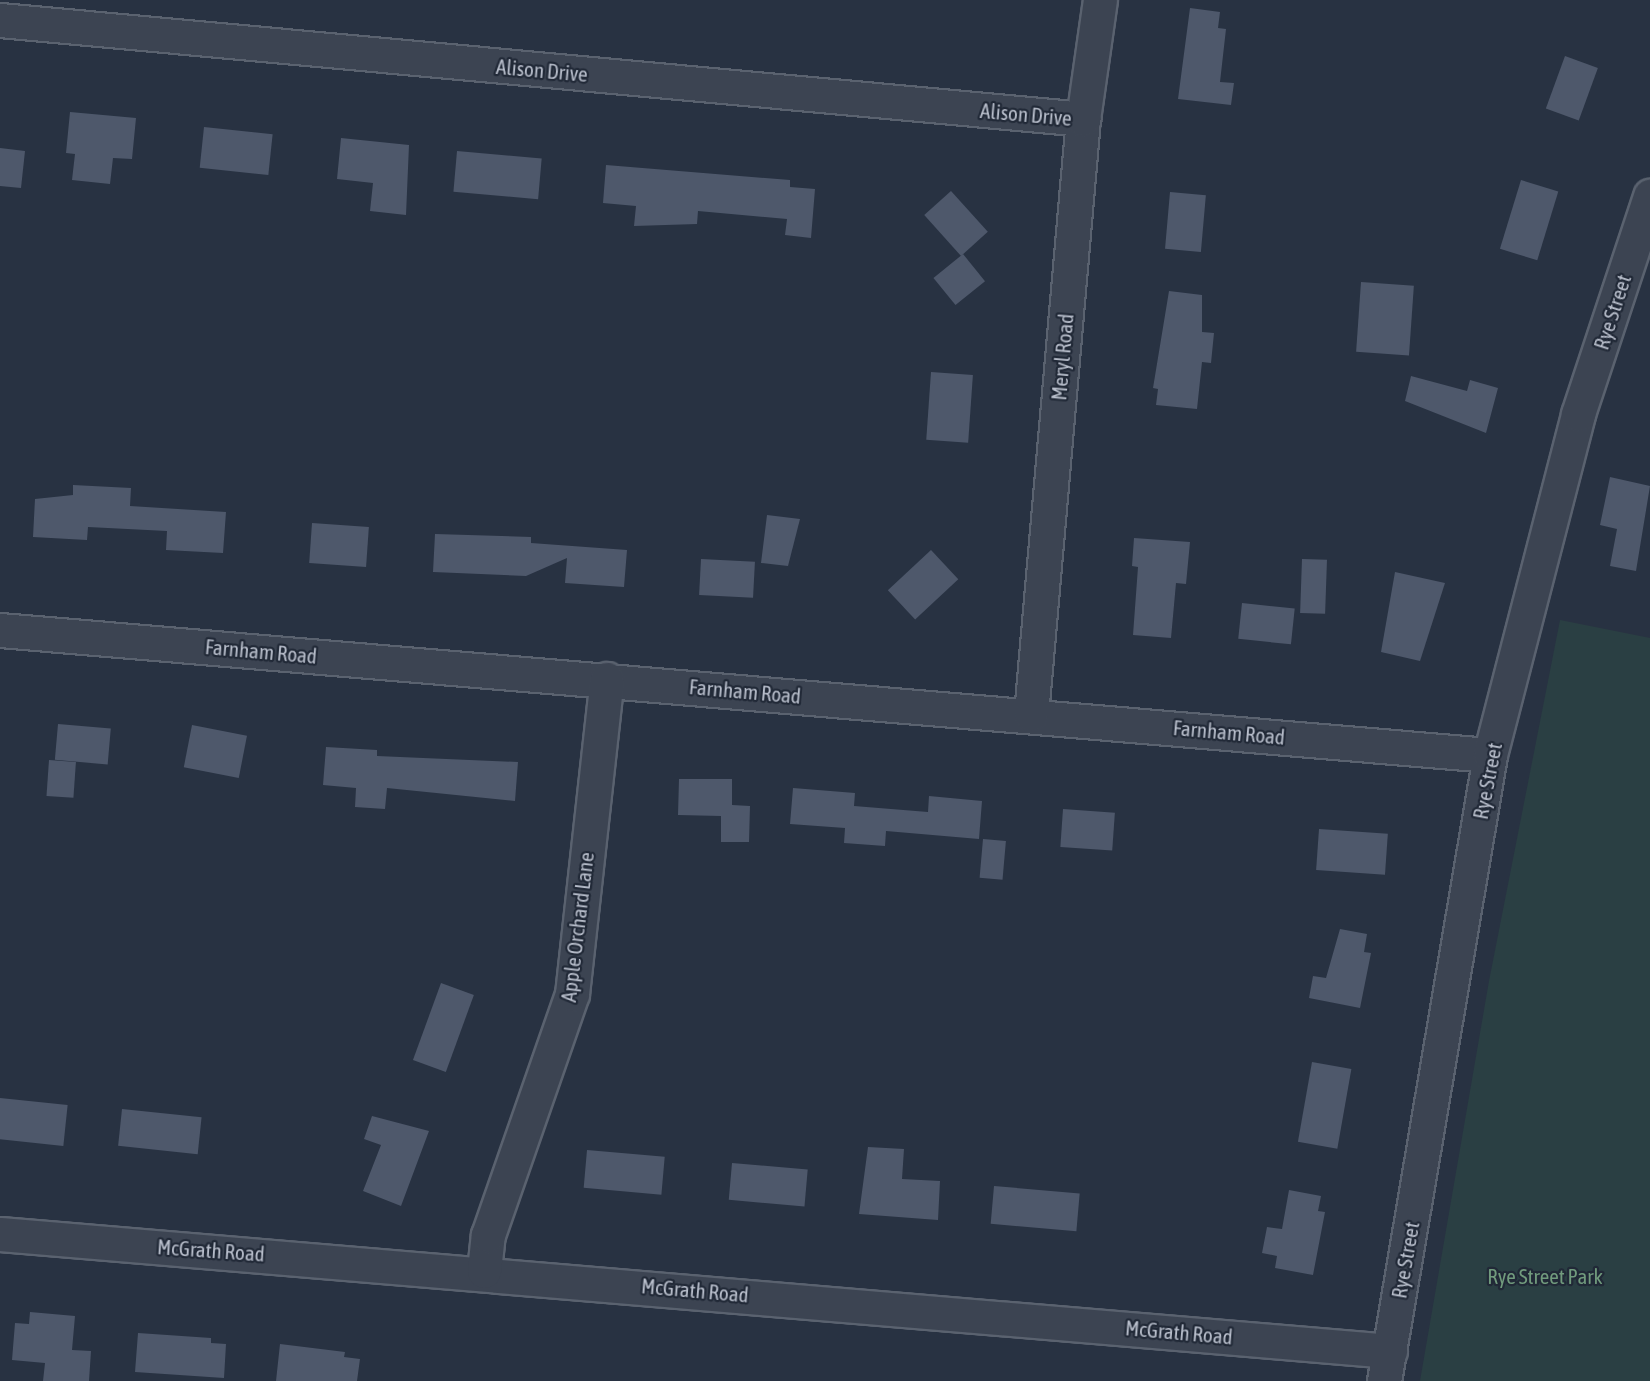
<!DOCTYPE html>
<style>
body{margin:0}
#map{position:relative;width:1650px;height:1381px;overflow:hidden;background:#283242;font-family:"Asap Condensed",sans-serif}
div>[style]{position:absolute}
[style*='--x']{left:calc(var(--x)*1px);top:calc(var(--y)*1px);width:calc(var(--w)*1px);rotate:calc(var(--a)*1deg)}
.green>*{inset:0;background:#2a3f43}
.building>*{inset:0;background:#4e586b;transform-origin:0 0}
.roads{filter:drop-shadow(2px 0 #5a626f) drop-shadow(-2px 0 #5a626f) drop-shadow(0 2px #5a626f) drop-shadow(0 -2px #5a626f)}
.minor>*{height:33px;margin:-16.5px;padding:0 16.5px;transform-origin:16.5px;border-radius:16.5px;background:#3c4452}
span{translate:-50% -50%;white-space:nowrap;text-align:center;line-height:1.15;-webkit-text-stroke:4.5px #212937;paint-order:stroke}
.street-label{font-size:21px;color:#b9bfcc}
.park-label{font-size:21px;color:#719b7d}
</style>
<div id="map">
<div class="green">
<div style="clip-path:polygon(1560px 620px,1650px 638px,1650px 1381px,1420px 1381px,1489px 981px)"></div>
</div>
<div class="building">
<div style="clip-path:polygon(1190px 8px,1220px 12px,1218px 28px,1226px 29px,1220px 82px,1234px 83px,1231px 105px,1178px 99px)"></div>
<div style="left:1565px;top:56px;width:35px;height:56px;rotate:20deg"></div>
<div style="clip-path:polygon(70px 112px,136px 118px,132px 159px,113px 158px,110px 184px,72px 180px,75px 154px,66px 153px)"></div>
<div style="left:204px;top:127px;width:69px;height:41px;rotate:6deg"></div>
<div style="clip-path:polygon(341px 138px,409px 145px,406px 215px,370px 211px,373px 183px,337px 179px)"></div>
<div style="clip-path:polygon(0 148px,25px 151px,21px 188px,0 186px)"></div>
<div style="left:457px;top:151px;width:85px;height:41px;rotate:5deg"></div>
<div style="clip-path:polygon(606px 165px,790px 180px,790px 187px,815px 189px,811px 238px,785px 235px,787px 219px,698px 211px,697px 224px,634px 226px,636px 206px,603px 203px)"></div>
<div style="left:1521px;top:180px;width:39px;height:72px;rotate:17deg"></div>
<div style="left:951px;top:191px;width:55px;height:36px;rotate:48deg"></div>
<div style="left:1170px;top:192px;width:36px;height:57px;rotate:5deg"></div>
<div style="left:963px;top:254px;width:35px;height:38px;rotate:51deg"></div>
<div style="left:1361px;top:282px;width:53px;height:70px;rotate:4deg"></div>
<div style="clip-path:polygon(1169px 291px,1202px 295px,1202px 332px,1214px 333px,1211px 363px,1202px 362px,1197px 409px,1156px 405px,1158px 389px,1153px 388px)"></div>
<div style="left:931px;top:372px;width:42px;height:68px;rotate:4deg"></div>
<div style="clip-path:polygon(1411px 376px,1467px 391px,1470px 380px,1498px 388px,1486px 433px,1405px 401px)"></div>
<div style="clip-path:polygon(1610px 477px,1650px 486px,1636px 571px,1610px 566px,1617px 529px,1600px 525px)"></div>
<div style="clip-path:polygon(73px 485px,131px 488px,130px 506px,226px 512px,223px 553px,166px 550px,167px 531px,88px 527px,87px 540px,33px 537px,35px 499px,73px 495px)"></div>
<div style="clip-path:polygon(767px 515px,800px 519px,788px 566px,761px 563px)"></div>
<div style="left:312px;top:523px;width:57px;height:40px;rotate:4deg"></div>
<div style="clip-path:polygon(435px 534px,531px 537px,531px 543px,627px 550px,624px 587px,565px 583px,567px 558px,526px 576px,433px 572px)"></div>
<div style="clip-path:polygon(1134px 538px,1190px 542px,1186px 584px,1176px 583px,1171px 638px,1133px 635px,1138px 567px,1132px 566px)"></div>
<div style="left:931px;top:550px;width:40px;height:59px;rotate:47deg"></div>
<div style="left:701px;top:559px;width:54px;height:36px;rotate:3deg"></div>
<div style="left:1302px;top:559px;width:25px;height:54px;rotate:2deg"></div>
<div style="clip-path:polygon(1395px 572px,1445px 583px,1420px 661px,1381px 652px)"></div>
<div style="left:1242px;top:603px;width:53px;height:36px;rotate:6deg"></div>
<div style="left:58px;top:724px;width:53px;height:36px;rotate:5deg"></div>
<div style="left:192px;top:725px;width:56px;height:43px;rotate:11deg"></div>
<div style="clip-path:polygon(326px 747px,377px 750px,377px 756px,518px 762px,515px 801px,387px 788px,385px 809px,355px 807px,356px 788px,323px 785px)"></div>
<div style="left:49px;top:760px;width:27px;height:36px;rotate:4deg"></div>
<div style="clip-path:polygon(679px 779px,732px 779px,732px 805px,750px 806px,749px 842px,721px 842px,721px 816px,678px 815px)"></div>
<div style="clip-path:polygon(793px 788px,855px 793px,854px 806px,928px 812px,929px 796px,982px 801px,979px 839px,886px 831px,885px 846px,844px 843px,845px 828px,790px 824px)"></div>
<div style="left:1063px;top:809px;width:52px;height:38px;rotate:4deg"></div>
<div style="left:1319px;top:829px;width:69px;height:41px;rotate:4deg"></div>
<div style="left:983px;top:839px;width:23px;height:39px;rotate:5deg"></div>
<div style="clip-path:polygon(1340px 929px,1367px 934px,1364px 952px,1371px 953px,1360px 1008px,1309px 998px,1313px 976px,1326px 978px)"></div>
<div style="left:441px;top:983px;width:35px;height:82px;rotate:20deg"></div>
<div style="left:1312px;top:1062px;width:40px;height:81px;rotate:10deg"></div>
<div style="left:0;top:1098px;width:68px;height:41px;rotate:6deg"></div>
<div style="left:122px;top:1109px;width:80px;height:37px;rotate:6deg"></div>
<div style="clip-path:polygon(372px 1116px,429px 1131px,401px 1206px,363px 1191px,381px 1145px,364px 1139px)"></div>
<div style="clip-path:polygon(868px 1147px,904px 1149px,902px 1179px,940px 1181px,938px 1220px,859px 1214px)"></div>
<div style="left:587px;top:1150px;width:78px;height:38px;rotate:5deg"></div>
<div style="left:732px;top:1163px;width:76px;height:37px;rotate:5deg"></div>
<div style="left:994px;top:1186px;width:86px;height:38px;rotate:5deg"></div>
<div style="clip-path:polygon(1289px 1190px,1321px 1196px,1318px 1211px,1325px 1212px,1313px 1275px,1275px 1268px,1277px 1256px,1262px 1253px,1267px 1227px,1282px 1229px)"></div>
<div style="clip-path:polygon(30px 1312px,75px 1316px,72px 1350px,91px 1351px,89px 1381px,43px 1381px,45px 1363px,12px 1360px,15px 1323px,29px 1324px)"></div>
<div style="clip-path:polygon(138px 1333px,211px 1338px,211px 1343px,226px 1344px,224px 1378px,135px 1372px)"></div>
<div style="clip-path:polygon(280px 1344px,345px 1352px,344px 1357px,360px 1359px,357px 1381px,276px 1381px)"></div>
</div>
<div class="roads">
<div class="minor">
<div style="--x:0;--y:20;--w:1088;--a:5.22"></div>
<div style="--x:0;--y:630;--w:1495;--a:4.8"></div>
<div style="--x:1031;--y:714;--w:597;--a:-85.01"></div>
<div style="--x:1083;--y:119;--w:120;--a:-81.9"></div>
<div style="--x:0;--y:1234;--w:1395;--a:4.81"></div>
<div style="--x:484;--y:1271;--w:36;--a:-84"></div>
<div style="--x:488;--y:1235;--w:255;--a:-70.8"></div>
<div style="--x:572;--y:994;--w:317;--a:-83.7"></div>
<div style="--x:1384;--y:1381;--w:635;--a:-80.39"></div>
<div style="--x:1490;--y:755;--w:352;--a:-75.5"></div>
<div style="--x:1578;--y:414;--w:230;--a:-71.7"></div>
</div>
</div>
<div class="street-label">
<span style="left:542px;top:70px;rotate:5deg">Alison Drive</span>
<span style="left:1026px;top:114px;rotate:5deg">Alison Drive</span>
<span style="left:1612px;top:312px;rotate:-72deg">Rye Street</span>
<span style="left:1062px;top:357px;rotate:-85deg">Meryl Road</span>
<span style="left:261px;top:651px;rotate:5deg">Farnham Road</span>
<span style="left:745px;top:691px;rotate:5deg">Farnham Road</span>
<span style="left:1229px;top:732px;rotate:5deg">Farnham Road</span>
<span style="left:1487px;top:781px;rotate:-79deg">Rye Street</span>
<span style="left:577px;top:927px;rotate:-83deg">Apple Orchard Lane</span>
<span style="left:211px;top:1250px;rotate:4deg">McGrath Road</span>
<span style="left:1405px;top:1260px;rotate:-80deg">Rye Street</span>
<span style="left:695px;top:1290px;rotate:5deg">McGrath Road</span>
<span style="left:1179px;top:1332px;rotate:5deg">McGrath Road</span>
</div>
<div class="park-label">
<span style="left:1545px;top:1276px">Rye Street Park</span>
</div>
</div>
